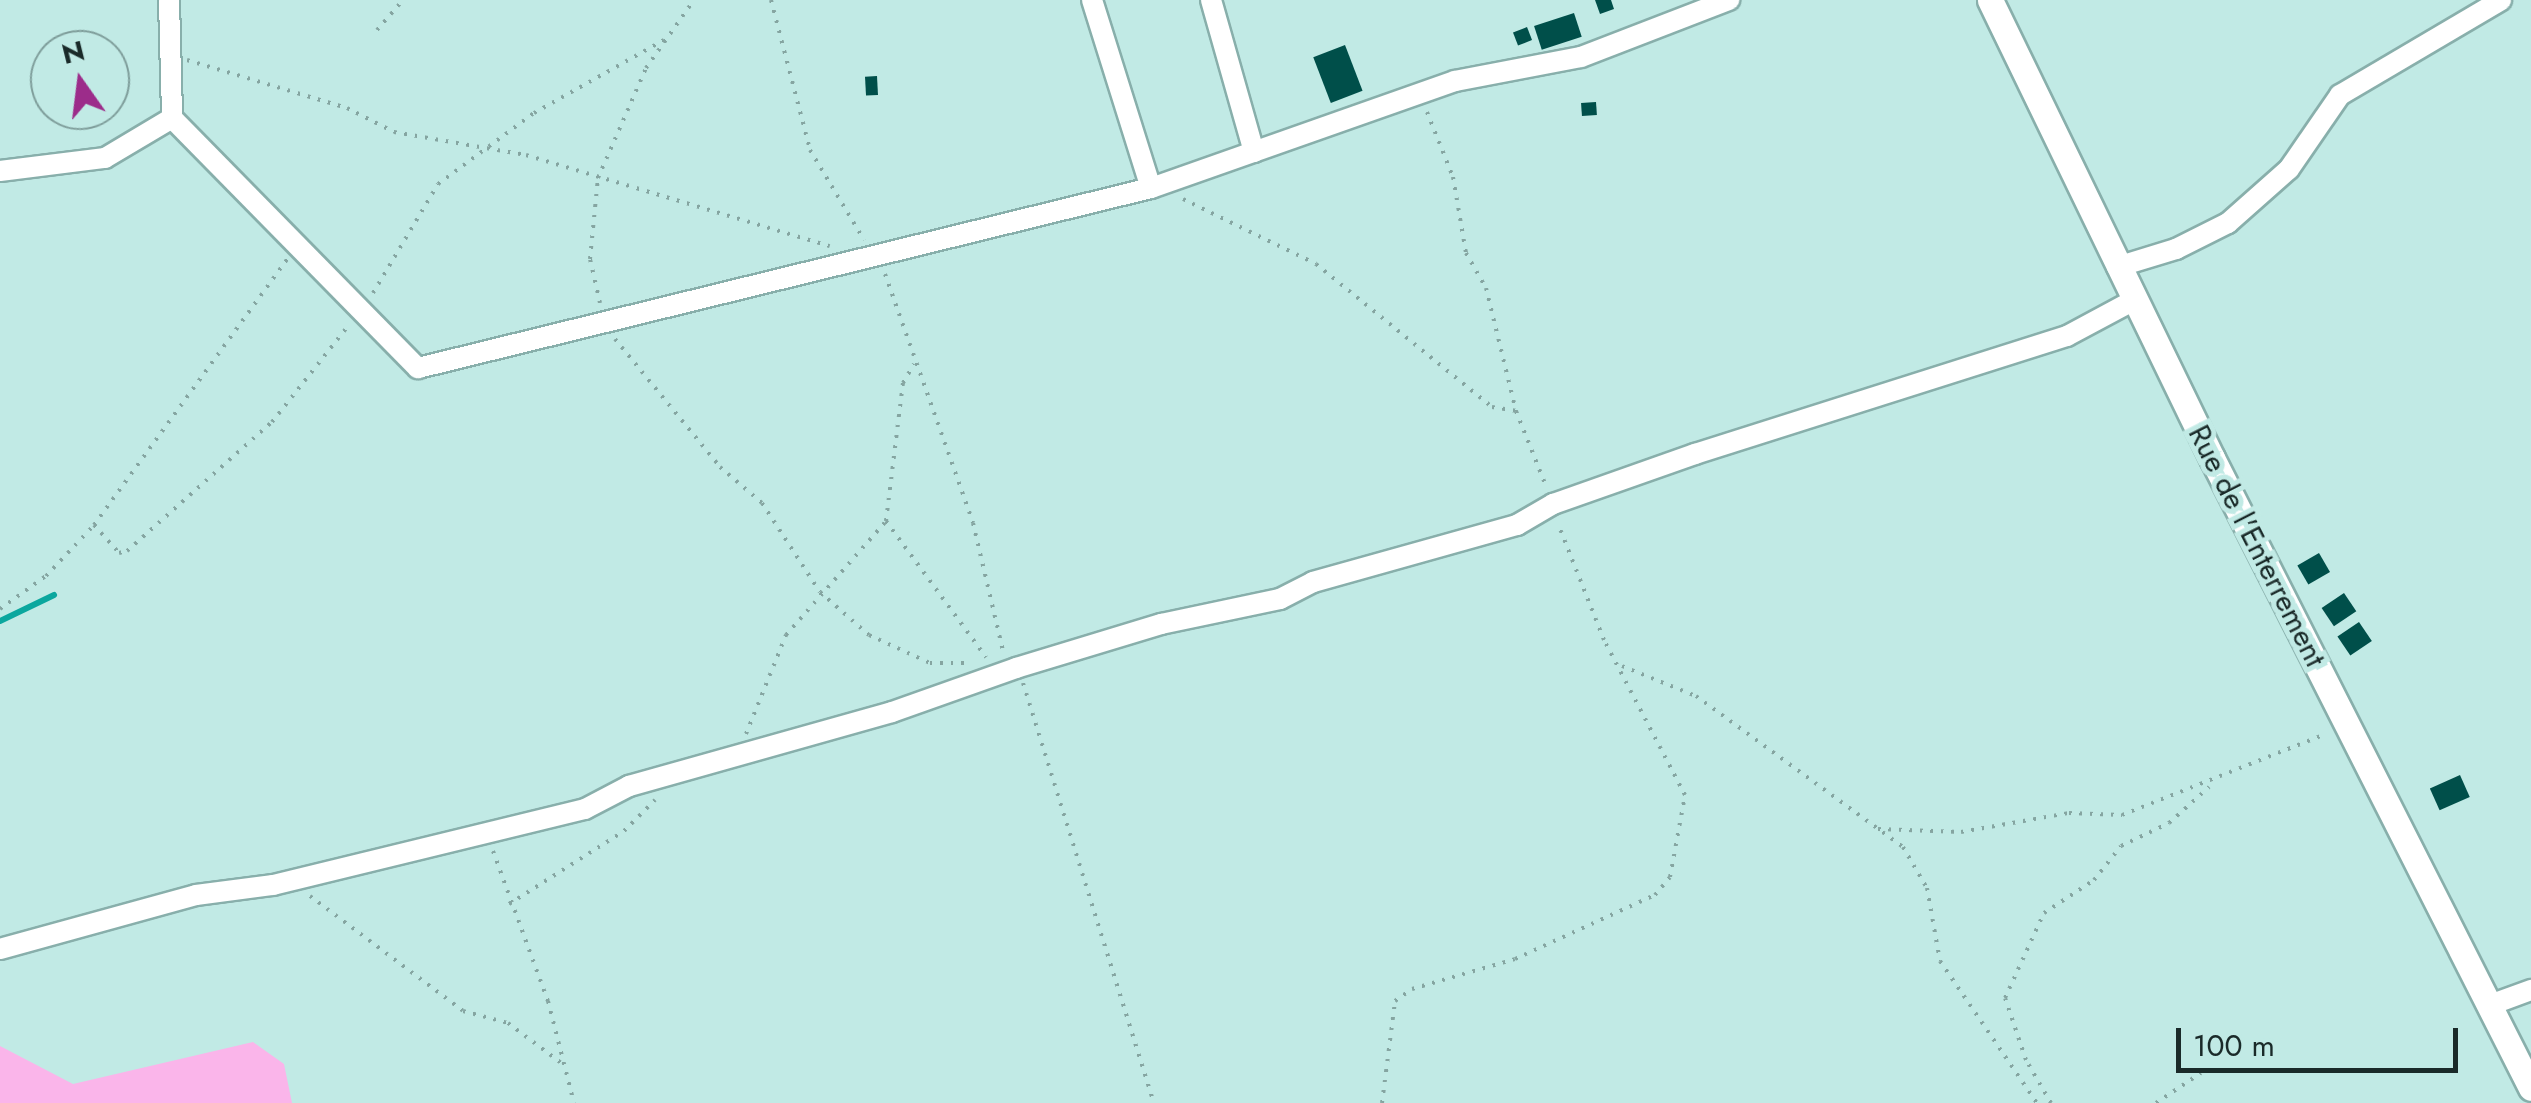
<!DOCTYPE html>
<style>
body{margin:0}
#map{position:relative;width:2531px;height:1103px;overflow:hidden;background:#c1eae5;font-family:Jost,sans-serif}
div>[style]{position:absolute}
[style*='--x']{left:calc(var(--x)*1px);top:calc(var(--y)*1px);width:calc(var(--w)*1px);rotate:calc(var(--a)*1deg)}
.green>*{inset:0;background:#fab5ea}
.stream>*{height:6px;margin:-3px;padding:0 3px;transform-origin:3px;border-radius:3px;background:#0ba79e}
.building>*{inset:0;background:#004f4a;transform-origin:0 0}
.path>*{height:4px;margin-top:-2px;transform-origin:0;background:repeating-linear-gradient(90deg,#85a5a1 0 2.5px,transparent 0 10.5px)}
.roads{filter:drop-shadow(2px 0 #88afab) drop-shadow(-2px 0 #88afab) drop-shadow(0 2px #88afab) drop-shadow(0 -2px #88afab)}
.minor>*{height:20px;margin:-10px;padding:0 10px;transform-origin:10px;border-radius:10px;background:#fff}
.tertiary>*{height:25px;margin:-12.5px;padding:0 12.5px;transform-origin:12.5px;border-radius:12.5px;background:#fff}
span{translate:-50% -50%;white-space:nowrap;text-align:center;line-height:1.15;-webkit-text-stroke:10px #c1eae5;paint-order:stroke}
.street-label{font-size:30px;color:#1a2a29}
.north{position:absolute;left:30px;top:30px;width:100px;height:100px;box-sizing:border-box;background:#c1eae5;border:2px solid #7e9d9a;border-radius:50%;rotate:346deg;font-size:28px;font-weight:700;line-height:40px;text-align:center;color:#1a2a29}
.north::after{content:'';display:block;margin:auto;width:35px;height:45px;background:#9c2c8a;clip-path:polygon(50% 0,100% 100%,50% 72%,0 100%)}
.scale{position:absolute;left:2176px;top:1028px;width:282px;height:45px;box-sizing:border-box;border:5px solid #1a2a29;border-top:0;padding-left:12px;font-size:30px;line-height:35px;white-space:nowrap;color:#1a2a29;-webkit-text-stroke:8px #c1eae5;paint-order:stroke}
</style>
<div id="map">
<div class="green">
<div style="clip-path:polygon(253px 1042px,284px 1064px,292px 1103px,0 1103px,0 1046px,73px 1084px)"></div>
</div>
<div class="stream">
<div style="--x:0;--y:621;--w:60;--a:-25.7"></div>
</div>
<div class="building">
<div style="clip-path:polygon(1595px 0,1611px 0,1614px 9px,1600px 14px)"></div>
<div style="left:1574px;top:13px;width:25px;height:42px;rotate:72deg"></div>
<div style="left:1527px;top:27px;width:14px;height:15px;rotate:69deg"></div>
<div style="left:1345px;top:45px;width:49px;height:34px;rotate:69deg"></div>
<div style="left:877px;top:76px;width:19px;height:12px;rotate:87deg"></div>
<div style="left:1596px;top:102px;width:13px;height:15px;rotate:86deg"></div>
<div style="left:2319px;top:553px;width:22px;height:25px;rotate:60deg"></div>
<div style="left:2344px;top:593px;width:22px;height:27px;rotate:56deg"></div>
<div style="left:2359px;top:622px;width:23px;height:26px;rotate:56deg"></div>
<div style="left:2460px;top:775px;width:24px;height:33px;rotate:66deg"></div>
</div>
<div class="path">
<div style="--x:771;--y:0;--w:155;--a:75.4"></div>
<div style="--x:810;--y:150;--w:105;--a:59"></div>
<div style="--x:377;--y:30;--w:40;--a:-49"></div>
<div style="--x:187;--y:60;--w:167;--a:16.7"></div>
<div style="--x:347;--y:108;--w:53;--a:27.1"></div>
<div style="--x:394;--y:132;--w:134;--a:9.9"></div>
<div style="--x:526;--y:155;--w:317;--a:16.7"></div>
<div style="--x:1427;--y:112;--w:70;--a:68.2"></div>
<div style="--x:1453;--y:177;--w:77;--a:80.3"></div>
<div style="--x:1466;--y:253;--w:40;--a:60.3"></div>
<div style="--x:1486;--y:288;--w:127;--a:76.3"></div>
<div style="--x:1516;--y:411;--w:81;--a:68.2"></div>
<div style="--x:1183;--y:199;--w:148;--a:26"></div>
<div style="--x:1316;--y:264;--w:227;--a:39.1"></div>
<div style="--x:1492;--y:407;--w:24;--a:9"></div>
<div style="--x:885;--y:274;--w:264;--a:70.5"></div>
<div style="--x:973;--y:523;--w:131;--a:76.8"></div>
<div style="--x:373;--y:293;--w:127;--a:-59.2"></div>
<div style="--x:438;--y:184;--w:119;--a:-36.5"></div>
<div style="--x:534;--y:113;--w:149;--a:-29.3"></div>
<div style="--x:600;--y:303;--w:45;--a:-102.8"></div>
<div style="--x:590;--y:259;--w:81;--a:-84.4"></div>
<div style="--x:598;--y:178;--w:120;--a:-66.4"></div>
<div style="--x:646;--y:68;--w:83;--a:-54.8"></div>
<div style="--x:615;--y:339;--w:166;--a:50.6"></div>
<div style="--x:720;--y:467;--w:55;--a:40.6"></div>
<div style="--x:762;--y:503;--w:106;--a:56.9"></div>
<div style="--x:820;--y:592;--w:65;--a:41.3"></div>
<div style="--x:869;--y:635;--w:67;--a:24.7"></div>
<div style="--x:930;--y:663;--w:41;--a:0"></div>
<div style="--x:886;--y:521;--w:169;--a:53.7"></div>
<div style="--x:94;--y:525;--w:38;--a:48"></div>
<div style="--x:119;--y:553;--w:8;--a:-14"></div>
<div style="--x:127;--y:551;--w:194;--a:-41.7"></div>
<div style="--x:272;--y:422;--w:124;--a:-51.6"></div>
<div style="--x:0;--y:609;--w:57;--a:-35.7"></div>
<div style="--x:46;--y:576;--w:70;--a:-46.7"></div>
<div style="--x:94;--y:525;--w:329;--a:-54"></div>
<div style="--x:1622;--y:666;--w:80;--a:22.1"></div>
<div style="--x:1696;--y:696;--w:256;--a:36.1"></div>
<div style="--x:1903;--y:847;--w:48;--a:59.7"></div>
<div style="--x:1927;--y:888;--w:74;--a:79.9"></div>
<div style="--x:1940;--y:961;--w:172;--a:55.7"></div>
<div style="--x:1023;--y:683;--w:440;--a:72.7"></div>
<div style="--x:746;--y:734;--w:107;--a:-68"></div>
<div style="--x:786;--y:635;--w:152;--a:-48.7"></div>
<div style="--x:886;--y:521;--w:139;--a:-83"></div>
<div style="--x:903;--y:383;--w:22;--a:-60"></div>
<div style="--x:1878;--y:829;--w:83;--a:2.1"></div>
<div style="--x:1961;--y:832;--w:110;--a:-10"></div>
<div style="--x:2069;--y:813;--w:53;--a:2.2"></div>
<div style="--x:2122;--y:815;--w:219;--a:-21.7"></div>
<div style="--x:493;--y:851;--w:160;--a:69.9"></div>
<div style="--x:548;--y:1001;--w:105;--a:75.7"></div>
<div style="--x:310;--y:896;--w:191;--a:36.9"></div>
<div style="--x:463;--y:1011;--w:47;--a:14.9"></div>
<div style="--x:508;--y:1023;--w:66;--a:37"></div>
<div style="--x:509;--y:904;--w:136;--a:-32.4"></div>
<div style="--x:624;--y:831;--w:44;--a:-45"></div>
<div style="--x:1382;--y:1103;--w:103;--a:-82.7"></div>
<div style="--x:1395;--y:1001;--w:21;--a:-35"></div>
<div style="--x:1412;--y:989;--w:107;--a:-16.2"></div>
<div style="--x:1515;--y:959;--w:154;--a:-24.6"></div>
<div style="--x:1655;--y:895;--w:23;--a:-50"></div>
<div style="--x:1670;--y:877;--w:83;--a:-79.6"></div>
<div style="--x:1685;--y:795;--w:175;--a:-117.6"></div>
<div style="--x:1604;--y:640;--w:125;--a:-111.6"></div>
<div style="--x:2051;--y:1103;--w:50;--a:-120.2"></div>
<div style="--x:2026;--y:1060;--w:65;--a:-108.7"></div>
<div style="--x:2005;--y:998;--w:94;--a:-65.4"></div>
<div style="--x:2044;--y:913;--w:60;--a:-33.4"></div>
<div style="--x:2094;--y:880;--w:43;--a:-51.5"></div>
<div style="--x:2121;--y:846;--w:53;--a:-25.6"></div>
<div style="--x:2169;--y:823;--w:54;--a:-42"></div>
<div style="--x:2156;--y:1103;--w:54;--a:-33.7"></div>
</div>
<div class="roads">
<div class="minor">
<div style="--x:169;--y:0;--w:118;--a:88.5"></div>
<div style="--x:172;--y:118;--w:351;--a:45.5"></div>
<div style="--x:418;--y:368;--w:755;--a:-13.8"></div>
<div style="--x:1151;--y:188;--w:322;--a:-19.4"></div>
<div style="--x:1455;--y:81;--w:128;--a:-10.8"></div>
<div style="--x:1581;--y:57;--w:159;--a:-21.1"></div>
<div style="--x:1092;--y:0;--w:197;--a:72.6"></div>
<div style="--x:1211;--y:0;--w:158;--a:74.2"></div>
<div style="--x:0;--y:171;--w:106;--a:-7.1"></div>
<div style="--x:105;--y:158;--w:78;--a:-30.8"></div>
<div style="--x:2117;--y:267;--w:62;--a:-17"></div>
<div style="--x:2176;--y:249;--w:58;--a:-26.6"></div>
<div style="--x:2228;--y:223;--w:81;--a:-41.5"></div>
<div style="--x:2289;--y:169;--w:90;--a:-55.4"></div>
<div style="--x:2340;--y:95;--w:187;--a:-30.5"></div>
<div style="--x:0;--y:949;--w:203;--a:-15.4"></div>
<div style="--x:196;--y:895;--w:78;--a:-7.4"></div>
<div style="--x:273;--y:885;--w:321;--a:-13.7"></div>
<div style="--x:585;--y:809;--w:50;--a:-27.6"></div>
<div style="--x:629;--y:786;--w:273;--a:-15.7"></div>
<div style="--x:892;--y:712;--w:132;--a:-19.5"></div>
<div style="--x:1016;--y:668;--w:152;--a:-16.9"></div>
<div style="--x:1161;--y:624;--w:122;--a:-11.9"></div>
<div style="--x:1280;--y:599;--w:37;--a:-27"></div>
<div style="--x:1313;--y:582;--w:212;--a:-15.6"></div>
<div style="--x:1517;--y:525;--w:42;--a:-30.3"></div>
<div style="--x:1553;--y:504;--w:151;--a:-19.4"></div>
<div style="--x:1695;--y:454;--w:390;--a:-17.6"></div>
<div style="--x:2067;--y:336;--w:76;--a:-28.2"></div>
<div style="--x:2490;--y:1005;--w:44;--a:-20.1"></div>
</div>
<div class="tertiary">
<div style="--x:1990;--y:0;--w:509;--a:64.14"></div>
<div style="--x:2212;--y:458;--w:706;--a:63.14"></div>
</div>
</div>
<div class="street-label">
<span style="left:2257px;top:546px;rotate:63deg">Rue de l'Enterrement</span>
</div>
<div class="north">N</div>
<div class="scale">100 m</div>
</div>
